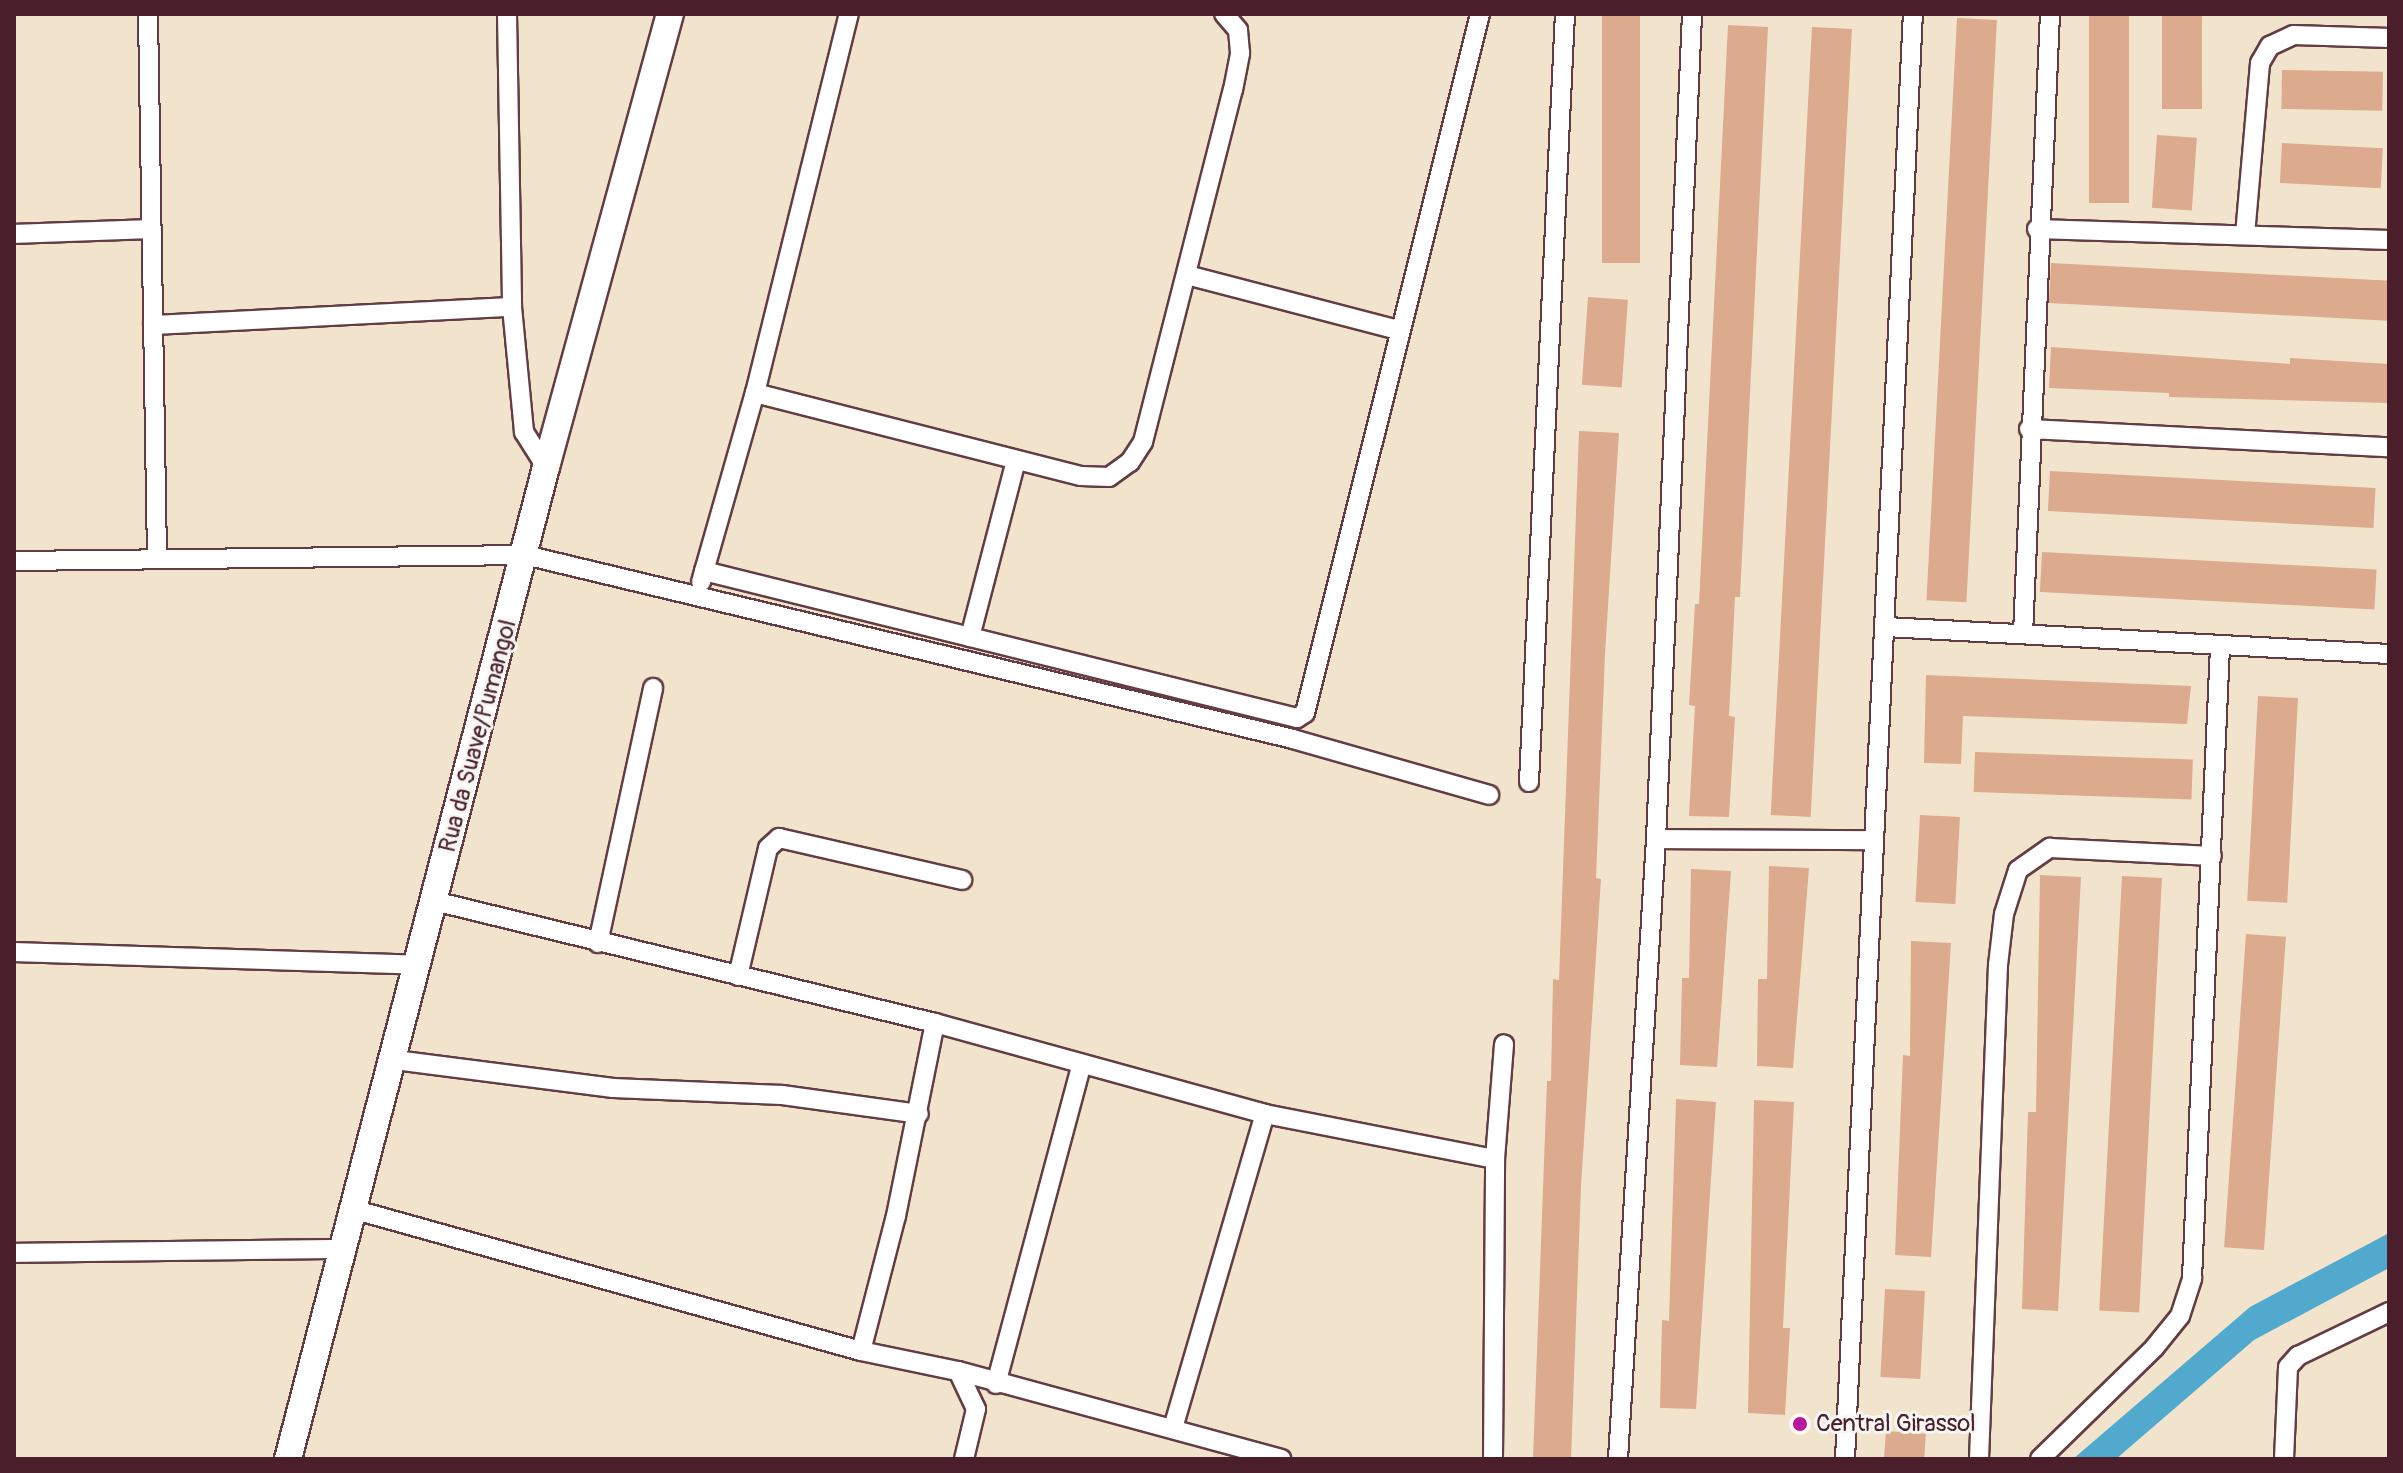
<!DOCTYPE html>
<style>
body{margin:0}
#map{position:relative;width:2403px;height:1473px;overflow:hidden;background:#f2e4cc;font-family:Pangolin,sans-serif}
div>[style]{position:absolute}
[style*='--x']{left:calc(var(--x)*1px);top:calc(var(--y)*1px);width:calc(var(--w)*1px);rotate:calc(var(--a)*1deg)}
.water>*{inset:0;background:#51aace}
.building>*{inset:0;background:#dcaa8c;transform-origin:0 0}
.roads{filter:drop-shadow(2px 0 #633d43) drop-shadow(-2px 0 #633d43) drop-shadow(0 2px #633d43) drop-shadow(0 -2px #633d43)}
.street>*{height:18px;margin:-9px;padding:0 9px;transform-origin:9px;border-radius:9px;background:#fff}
.secondary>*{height:26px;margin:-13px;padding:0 13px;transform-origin:13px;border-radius:13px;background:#fff}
.dots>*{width:22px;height:22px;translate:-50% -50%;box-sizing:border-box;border:4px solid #f6f6f2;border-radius:50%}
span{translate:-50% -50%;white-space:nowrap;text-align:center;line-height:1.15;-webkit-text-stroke:6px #f6f6f2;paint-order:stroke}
.street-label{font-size:24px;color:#4a1f2b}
.poi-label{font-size:24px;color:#4a1f2b}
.left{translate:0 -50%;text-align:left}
.frame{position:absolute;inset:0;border:16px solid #4a1f2b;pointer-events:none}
</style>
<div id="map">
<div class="water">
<div style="clip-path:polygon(2389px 1233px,2389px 1268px,2254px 1340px,2116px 1459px,2073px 1459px,2250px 1307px)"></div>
</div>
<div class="building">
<div style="left:1602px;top:14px;width:38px;height:249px"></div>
<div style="left:2089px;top:14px;width:40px;height:189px"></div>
<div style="left:2162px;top:14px;width:40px;height:95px"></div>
<div style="left:1957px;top:18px;width:40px;height:583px;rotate:3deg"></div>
<div style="clip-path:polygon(1728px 25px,1768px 27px,1740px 597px,1735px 597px,1729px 716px,1735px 717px,1729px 817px,1689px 816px,1695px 706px,1689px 705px,1695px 604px,1699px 604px)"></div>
<div style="left:1812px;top:27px;width:40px;height:789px;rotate:3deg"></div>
<div style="left:2282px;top:70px;width:101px;height:39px;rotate:1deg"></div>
<div style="left:2157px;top:135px;width:40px;height:73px;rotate:4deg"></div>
<div style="left:2282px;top:143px;width:101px;height:40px;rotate:3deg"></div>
<div style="left:2051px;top:263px;width:339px;height:40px;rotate:3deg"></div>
<div style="left:1588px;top:297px;width:40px;height:88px;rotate:4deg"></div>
<div style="clip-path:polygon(2051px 347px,2290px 364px,2290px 358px,2389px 364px,2388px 403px,2169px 397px,2169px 393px,2049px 388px)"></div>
<div style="clip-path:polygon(1579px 431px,1619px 433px,1605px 654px,1596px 878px,1601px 879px,1581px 1186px,1571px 1459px,1533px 1459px,1547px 1081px,1551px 1081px,1553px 979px,1559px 980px)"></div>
<div style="left:2050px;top:471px;width:326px;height:40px;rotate:3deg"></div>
<div style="left:2042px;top:552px;width:335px;height:40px;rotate:3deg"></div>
<div style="clip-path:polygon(1926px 675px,2191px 686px,2187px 724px,1963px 716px,1961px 764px,1924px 763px)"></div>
<div style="left:2258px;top:696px;width:40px;height:205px;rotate:3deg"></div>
<div style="left:1975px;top:752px;width:218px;height:40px;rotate:2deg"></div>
<div style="left:1920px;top:815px;width:40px;height:87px;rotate:3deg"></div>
<div style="clip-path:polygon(1769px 866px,1809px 868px,1793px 1068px,1757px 1066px,1758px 979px,1767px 979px)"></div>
<div style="clip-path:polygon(1691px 869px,1731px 871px,1717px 1067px,1680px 1065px,1682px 978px,1689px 978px)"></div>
<div style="clip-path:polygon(2040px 875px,2081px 877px,2058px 1311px,2022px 1309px,2028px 1112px,2036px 1112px)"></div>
<div style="left:2122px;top:876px;width:40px;height:435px;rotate:3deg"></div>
<div style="left:2246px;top:934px;width:40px;height:314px;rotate:4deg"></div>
<div style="clip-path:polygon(1911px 941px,1951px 943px,1931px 1257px,1895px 1255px,1903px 1055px,1910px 1056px)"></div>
<div style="clip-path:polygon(1676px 1099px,1716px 1102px,1696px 1409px,1660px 1408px,1662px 1320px,1669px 1321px)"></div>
<div style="clip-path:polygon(1754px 1100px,1794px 1102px,1783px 1328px,1790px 1328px,1785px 1415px,1748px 1413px)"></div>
<div style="left:1885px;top:1289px;width:40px;height:88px;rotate:3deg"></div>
<div style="left:1886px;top:1431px;width:40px;height:28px;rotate:4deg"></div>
</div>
<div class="roads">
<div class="street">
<div style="--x:148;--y:14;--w:545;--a:89.05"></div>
<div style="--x:507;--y:14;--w:293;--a:89"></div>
<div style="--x:512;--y:307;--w:126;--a:84.5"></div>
<div style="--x:524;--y:432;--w:41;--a:57.8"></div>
<div style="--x:2037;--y:229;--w:352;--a:1.8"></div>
<div style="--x:14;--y:234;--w:136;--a:-2.1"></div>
<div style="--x:2245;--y:235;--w:173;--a:-85"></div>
<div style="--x:2260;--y:63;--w:20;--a:-60"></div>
<div style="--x:2270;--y:46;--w:26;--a:-25"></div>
<div style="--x:2294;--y:35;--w:95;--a:1.8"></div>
<div style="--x:1187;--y:275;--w:218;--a:14.6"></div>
<div style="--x:153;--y:325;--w:359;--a:-2.9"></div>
<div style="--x:755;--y:393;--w:336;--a:14.3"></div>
<div style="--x:1081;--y:476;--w:28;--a:2"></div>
<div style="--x:1109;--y:477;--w:26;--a:-36"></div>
<div style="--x:1130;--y:462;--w:24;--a:-57"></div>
<div style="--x:1143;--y:442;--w:363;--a:-75.7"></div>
<div style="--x:1233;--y:90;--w:38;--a:-79"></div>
<div style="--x:1240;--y:53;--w:23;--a:-95"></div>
<div style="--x:1238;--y:30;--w:21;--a:-131"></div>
<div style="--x:2029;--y:429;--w:360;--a:2.9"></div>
<div style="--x:14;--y:561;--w:511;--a:-0.67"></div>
<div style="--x:525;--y:555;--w:790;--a:13.47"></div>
<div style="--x:1293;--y:739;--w:204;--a:15.9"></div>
<div style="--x:704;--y:571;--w:611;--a:13.92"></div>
<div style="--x:1297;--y:718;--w:9;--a:-32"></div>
<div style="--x:1305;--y:713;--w:721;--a:-75.94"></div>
<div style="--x:701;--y:582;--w:197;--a:-74.1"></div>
<div style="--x:755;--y:393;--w:390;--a:-76.1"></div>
<div style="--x:1886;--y:627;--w:504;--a:3.07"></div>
<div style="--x:2023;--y:634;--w:621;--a:-87.51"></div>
<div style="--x:970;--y:637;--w:183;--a:-75.4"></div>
<div style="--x:1529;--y:782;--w:769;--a:-87.32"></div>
<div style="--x:1656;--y:839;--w:218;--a:0.3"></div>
<div style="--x:434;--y:901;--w:516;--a:13.69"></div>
<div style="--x:935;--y:1023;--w:342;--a:15.4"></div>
<div style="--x:1265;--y:1114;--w:234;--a:11.1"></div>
<div style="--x:598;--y:943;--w:261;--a:-77.8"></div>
<div style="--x:14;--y:952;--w:404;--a:1.8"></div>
<div style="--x:738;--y:976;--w:131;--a:-76.8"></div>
<div style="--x:768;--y:848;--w:15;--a:-42"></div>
<div style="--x:779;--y:838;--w:188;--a:12.9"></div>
<div style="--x:395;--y:1060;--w:220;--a:7.3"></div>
<div style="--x:613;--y:1088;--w:169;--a:2.4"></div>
<div style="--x:782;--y:1095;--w:138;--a:7.9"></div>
<div style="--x:352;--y:1209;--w:528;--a:15.59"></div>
<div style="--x:861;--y:1351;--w:99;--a:11.7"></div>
<div style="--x:958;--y:1371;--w:335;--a:15.2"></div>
<div style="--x:14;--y:1253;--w:329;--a:-0.7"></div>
<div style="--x:861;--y:1351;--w:139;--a:-75.5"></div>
<div style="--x:896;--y:1216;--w:197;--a:-78.6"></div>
<div style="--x:958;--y:1371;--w:42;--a:64.7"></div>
<div style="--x:976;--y:1409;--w:51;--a:103.5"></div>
<div style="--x:996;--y:1384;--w:329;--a:-75"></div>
<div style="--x:1173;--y:1428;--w:327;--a:-73.7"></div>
<div style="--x:1493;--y:1459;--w:300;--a:-89.6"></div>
<div style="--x:1495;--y:1159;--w:115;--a:-85.5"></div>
<div style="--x:1618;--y:1459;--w:621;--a:-86.49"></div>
<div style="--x:1656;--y:839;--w:826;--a:-87.5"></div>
<div style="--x:1845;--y:1459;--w:1447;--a:-87.31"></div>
<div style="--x:1979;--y:1459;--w:494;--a:-87.8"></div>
<div style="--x:1998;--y:965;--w:51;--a:-83.3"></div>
<div style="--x:2004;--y:914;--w:46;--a:-72.3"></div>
<div style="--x:2018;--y:870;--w:39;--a:-35"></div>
<div style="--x:2050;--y:848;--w:162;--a:2.8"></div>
<div style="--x:2040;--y:1459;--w:159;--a:-44.2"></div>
<div style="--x:2154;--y:1348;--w:41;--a:-50.9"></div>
<div style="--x:2180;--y:1316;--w:40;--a:-72"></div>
<div style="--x:2192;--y:1278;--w:632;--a:-87.46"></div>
<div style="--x:2284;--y:1459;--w:92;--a:-87.5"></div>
<div style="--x:2288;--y:1367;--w:15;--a:-48"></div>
<div style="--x:2298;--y:1356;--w:101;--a:-25.8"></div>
</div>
<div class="secondary">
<div style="--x:288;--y:1459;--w:1025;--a:-75.42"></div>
<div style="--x:546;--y:467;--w:470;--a:-74.7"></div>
</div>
</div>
<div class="dots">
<div style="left:1800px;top:1424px;background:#b5179e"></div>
</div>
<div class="street-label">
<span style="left:478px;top:736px;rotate:-75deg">Rua da Suave/Pumangol</span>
</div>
<div class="poi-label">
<span class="left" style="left:1816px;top:1424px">Central Girassol</span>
</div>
<div class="frame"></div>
</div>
